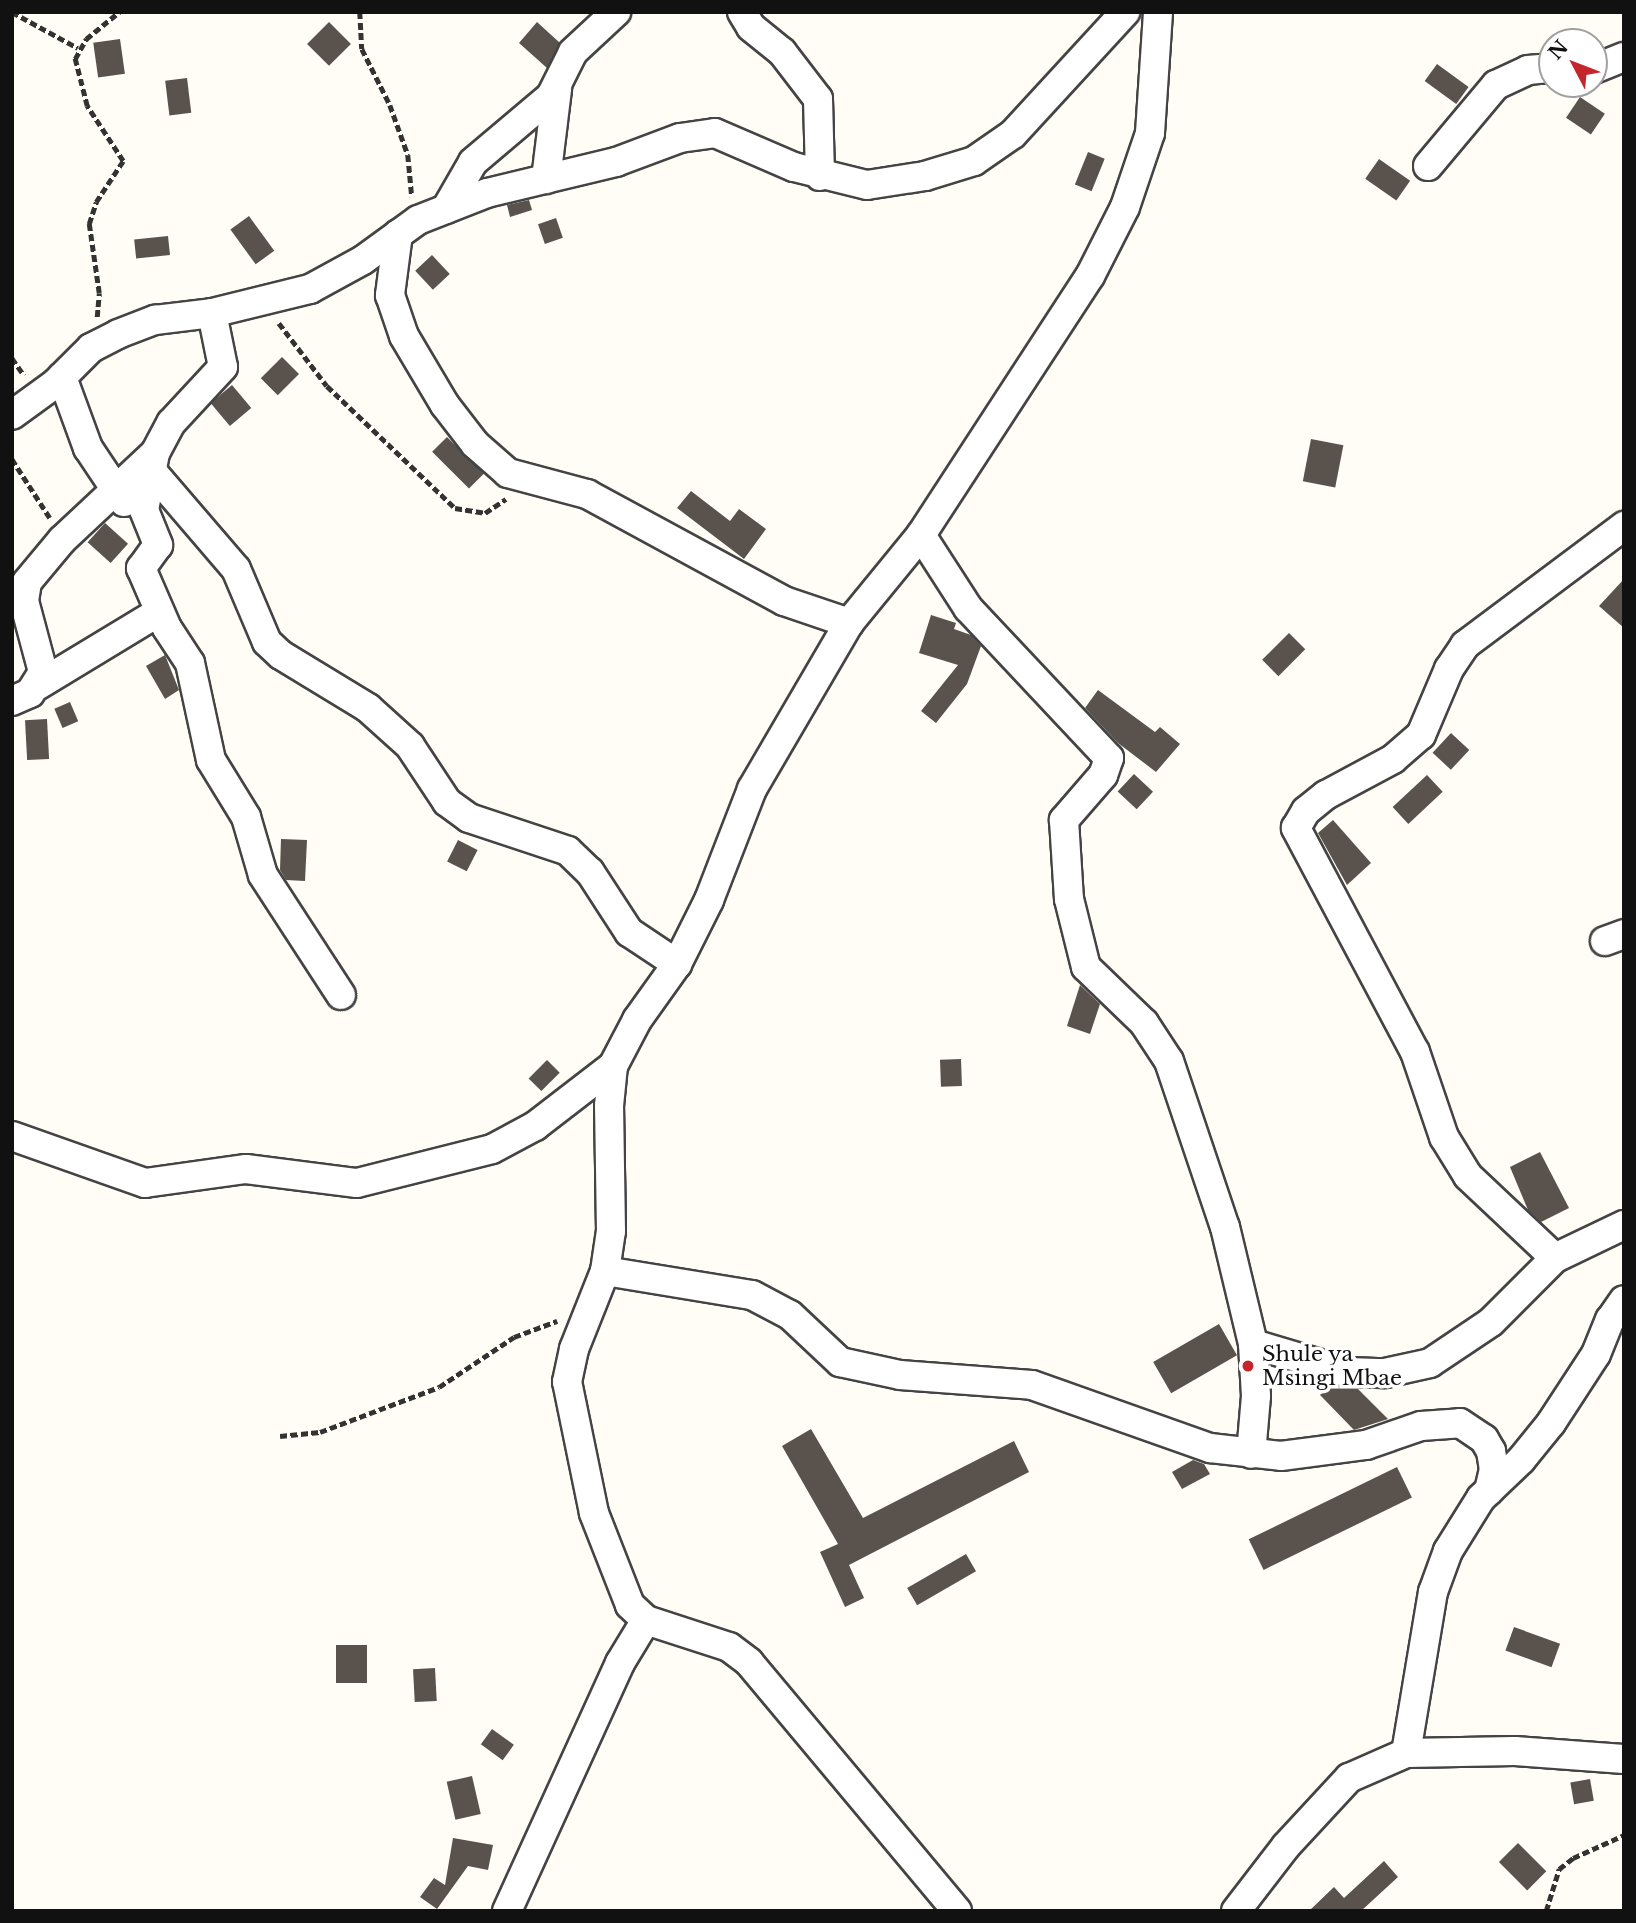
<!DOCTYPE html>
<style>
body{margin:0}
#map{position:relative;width:1636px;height:1923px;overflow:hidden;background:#fffdf5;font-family:"Libre Baskerville",serif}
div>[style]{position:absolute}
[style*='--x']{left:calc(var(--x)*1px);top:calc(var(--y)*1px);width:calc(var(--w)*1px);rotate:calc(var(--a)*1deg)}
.building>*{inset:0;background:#5a524d;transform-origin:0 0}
.path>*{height:4.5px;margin-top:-2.25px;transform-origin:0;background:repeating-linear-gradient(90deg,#333 0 7px,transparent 0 10.5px)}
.roads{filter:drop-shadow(2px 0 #444) drop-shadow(-2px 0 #444) drop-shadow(0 2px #444) drop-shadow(0 -2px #444)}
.street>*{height:28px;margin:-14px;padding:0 14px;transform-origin:14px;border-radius:14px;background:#fff}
.dots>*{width:19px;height:19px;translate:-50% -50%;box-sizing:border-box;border:4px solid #fff;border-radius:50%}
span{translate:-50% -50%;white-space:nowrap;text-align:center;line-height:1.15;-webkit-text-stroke:7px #fff;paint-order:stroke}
.poi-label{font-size:21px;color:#111}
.left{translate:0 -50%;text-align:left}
.frame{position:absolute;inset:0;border:14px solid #111;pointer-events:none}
.north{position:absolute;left:1538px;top:28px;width:70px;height:70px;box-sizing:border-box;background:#fff;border:2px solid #a0a0a0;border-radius:50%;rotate:312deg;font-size:19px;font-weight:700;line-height:28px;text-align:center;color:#111}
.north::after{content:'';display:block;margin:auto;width:24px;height:32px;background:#c4262e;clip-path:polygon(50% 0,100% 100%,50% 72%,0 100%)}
</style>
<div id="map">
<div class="building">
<div style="left:329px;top:22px;width:31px;height:31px;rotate:45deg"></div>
<div style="clip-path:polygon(537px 22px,560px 43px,547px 68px,519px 43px)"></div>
<div style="left:120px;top:39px;width:35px;height:27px;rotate:82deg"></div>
<div style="left:1437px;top:64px;width:39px;height:21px;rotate:36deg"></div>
<div style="left:187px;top:78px;width:35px;height:22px;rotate:83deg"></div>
<div style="left:1580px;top:97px;width:30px;height:25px;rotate:34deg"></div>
<div style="left:1088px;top:152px;width:18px;height:35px;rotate:22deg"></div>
<div style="left:1379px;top:159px;width:38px;height:24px;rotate:35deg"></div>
<div style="clip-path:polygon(529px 200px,532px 210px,510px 217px,507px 205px)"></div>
<div style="left:249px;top:216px;width:43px;height:23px;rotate:54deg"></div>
<div style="left:556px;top:218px;width:21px;height:19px;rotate:71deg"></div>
<div style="left:168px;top:236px;width:19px;height:34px;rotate:84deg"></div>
<div style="left:432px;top:255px;width:26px;height:23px;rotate:47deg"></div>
<div style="left:282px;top:357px;width:24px;height:30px;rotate:45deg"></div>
<div style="left:232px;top:385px;width:30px;height:28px;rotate:50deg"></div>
<div style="left:447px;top:437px;width:52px;height:21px;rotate:45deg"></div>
<div style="left:1311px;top:439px;width:33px;height:43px;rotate:11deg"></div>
<div style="clip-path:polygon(691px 491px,730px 521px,739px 509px,766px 529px,744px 559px,677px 508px)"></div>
<div style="left:105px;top:523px;width:31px;height:26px;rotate:42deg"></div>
<div style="clip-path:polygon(1624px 579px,1624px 628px,1599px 606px)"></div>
<div style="clip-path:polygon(931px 615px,956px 623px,954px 629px,971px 635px,981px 646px,967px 684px,936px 723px,921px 711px,958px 665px,919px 653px)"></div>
<div style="left:1289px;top:633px;width:23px;height:38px;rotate:45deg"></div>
<div style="clip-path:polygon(165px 655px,179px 690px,165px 699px,146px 666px)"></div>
<div style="clip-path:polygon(1098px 690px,1155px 732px,1160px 727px,1180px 744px,1156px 772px,1118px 743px,1085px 708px)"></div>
<div style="left:70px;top:702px;width:21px;height:17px;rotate:67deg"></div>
<div style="left:47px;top:719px;width:40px;height:22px;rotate:87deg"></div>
<div style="left:1451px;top:733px;width:25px;height:27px;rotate:43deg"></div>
<div style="left:1134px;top:774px;width:26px;height:24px;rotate:43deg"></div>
<div style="left:1427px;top:775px;width:23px;height:47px;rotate:47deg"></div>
<div style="clip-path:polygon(1333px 820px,1371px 863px,1347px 885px,1318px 833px)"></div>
<div style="clip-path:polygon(281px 839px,307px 840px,305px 881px,286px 880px,280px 870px)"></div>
<div style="left:458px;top:840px;width:22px;height:24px;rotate:27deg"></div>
<div style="clip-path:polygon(1080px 985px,1100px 1004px,1090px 1034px,1067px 1026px)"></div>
<div style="left:961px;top:1059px;width:27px;height:21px;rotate:88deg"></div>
<div style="left:547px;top:1060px;width:18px;height:26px;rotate:45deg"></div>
<div style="clip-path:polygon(1540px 1152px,1569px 1208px,1541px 1222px,1528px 1210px,1510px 1167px)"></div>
<div style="left:1219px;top:1324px;width:36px;height:76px;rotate:60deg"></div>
<div style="clip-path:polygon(1331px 1384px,1358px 1389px,1388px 1419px,1354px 1430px,1320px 1395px)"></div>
<div style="clip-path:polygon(811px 1429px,863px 1518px,1014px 1441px,1029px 1472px,849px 1565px,864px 1598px,845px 1607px,820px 1552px,838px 1544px,782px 1446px)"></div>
<div style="clip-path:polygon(1193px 1460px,1204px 1464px,1210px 1474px,1182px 1489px,1172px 1472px)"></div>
<div style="left:1397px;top:1467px;width:34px;height:165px;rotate:64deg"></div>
<div style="left:966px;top:1554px;width:20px;height:68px;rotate:60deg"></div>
<div style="left:1514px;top:1627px;width:49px;height:25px;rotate:20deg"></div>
<div style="left:336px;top:1645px;width:31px;height:38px"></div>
<div style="left:435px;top:1668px;width:33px;height:22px;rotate:87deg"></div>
<div style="left:492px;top:1729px;width:27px;height:19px;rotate:36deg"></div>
<div style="left:472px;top:1776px;width:39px;height:26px;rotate:77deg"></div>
<div style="left:1590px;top:1779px;width:22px;height:20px;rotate:80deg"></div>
<div style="clip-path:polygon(453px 1838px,493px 1845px,488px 1870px,468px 1866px,437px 1909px,420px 1897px,434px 1878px,445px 1885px)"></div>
<div style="left:1518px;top:1843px;width:40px;height:27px;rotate:45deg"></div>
<div style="clip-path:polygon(1384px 1861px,1398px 1877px,1361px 1911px,1309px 1911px,1334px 1887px,1344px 1898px)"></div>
</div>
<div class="path">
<div style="--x:12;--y:12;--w:75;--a:28.6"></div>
<div style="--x:360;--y:12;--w:37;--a:87"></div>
<div style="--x:362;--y:49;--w:63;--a:63.4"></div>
<div style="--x:390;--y:105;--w:53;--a:70.2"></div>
<div style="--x:408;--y:155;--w:42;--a:84.6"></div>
<div style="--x:97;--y:317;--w:24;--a:-85"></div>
<div style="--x:99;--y:293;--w:70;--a:-98.2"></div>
<div style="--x:89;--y:224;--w:23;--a:-72"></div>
<div style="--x:96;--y:202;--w:49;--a:-56.6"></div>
<div style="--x:123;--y:161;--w:66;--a:-123.2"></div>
<div style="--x:87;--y:106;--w:49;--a:-104.3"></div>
<div style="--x:75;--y:59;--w:23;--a:-61"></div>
<div style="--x:86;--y:39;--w:43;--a:-39.3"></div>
<div style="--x:279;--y:323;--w:79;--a:52.7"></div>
<div style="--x:327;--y:386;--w:177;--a:43.6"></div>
<div style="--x:455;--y:508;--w:30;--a:9"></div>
<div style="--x:485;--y:513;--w:25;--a:-34"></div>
<div style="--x:12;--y:358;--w:21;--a:55"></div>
<div style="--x:12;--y:459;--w:70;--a:57.2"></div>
<div style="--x:280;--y:1436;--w:40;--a:-5.7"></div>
<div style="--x:320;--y:1432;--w:127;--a:-20.7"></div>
<div style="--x:439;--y:1387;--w:90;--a:-33.7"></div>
<div style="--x:514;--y:1337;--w:46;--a:-20.4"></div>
<div style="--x:1546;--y:1911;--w:44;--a:-72.8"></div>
<div style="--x:1559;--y:1869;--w:18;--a:-38"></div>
<div style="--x:1573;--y:1858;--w:56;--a:-24.3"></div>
</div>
<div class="roads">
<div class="street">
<div style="--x:742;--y:12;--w:17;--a:59"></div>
<div style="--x:751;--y:27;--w:40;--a:39"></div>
<div style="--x:782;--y:52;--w:59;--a:52.5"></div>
<div style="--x:818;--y:99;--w:77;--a:88.5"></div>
<div style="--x:1594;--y:69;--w:32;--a:-22"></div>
<div style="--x:1428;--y:166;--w:106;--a:-50"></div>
<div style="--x:1496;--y:85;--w:35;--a:-25"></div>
<div style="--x:1528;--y:70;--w:24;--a:-5"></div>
<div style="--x:546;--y:179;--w:91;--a:-83"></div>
<div style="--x:446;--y:209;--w:54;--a:-60.1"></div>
<div style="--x:473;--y:162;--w:102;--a:-40.2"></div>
<div style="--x:551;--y:96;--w:49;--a:-63.4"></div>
<div style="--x:573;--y:52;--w:59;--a:-42.9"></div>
<div style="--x:398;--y:234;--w:62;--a:97.5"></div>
<div style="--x:390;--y:295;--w:43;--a:71.1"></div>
<div style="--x:404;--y:336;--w:80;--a:59.3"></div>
<div style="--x:445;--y:405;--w:49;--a:52.4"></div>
<div style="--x:475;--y:444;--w:44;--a:41.3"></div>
<div style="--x:508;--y:473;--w:82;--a:14.9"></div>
<div style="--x:587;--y:494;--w:224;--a:28.5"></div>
<div style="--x:784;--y:601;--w:69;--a:18.7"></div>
<div style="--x:212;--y:313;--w:55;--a:78.5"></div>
<div style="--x:223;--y:367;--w:76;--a:132.9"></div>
<div style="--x:171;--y:423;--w:34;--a:118"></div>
<div style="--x:155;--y:453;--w:58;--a:100.9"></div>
<div style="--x:144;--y:510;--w:38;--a:68"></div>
<div style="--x:158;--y:545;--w:29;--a:126"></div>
<div style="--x:141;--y:568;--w:65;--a:66.6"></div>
<div style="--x:167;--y:628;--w:42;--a:56.7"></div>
<div style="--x:190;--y:663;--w:99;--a:77.8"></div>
<div style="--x:211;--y:760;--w:67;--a:58.4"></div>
<div style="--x:246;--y:817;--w:60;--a:73.7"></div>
<div style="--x:263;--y:875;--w:143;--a:57"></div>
<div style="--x:62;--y:377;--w:76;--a:69.9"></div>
<div style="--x:88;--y:448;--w:65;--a:56.3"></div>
<div style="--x:12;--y:415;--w:54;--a:-36"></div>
<div style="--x:56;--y:383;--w:49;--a:-45"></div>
<div style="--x:91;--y:348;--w:30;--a:-27"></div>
<div style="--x:118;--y:334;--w:40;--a:-21"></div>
<div style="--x:155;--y:320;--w:57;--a:-7"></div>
<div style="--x:212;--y:313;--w:101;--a:-13.8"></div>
<div style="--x:310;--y:289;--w:60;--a:-28.7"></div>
<div style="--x:363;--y:260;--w:68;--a:-36"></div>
<div style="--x:418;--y:220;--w:74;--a:-21.4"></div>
<div style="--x:487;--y:193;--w:133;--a:-13.5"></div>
<div style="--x:616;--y:162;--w:68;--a:-20.6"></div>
<div style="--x:680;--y:138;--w:35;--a:-8"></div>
<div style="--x:715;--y:133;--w:86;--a:23.3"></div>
<div style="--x:794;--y:167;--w:75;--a:13.9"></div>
<div style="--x:867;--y:185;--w:59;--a:-8.8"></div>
<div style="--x:925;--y:176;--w:51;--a:-17"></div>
<div style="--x:974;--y:161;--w:47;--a:-34.7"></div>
<div style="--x:1013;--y:134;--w:166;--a:-47.4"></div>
<div style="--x:151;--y:470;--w:130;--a:49.4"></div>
<div style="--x:236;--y:569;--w:79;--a:67"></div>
<div style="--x:267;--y:642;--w:19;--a:43"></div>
<div style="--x:281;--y:655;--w:102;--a:31.3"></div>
<div style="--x:368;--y:708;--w:57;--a:42.1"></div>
<div style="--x:410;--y:746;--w:67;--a:56.5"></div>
<div style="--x:447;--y:802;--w:27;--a:36"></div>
<div style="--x:469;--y:818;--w:104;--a:18.4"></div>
<div style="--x:568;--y:851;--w:30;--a:44"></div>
<div style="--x:590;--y:872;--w:72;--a:57"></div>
<div style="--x:629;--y:932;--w:58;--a:33.7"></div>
<div style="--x:921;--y:535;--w:87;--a:57.2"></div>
<div style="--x:968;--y:608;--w:206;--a:46.8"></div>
<div style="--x:1109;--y:758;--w:18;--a:109"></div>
<div style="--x:1103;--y:775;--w:60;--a:130.9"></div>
<div style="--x:1064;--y:820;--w:79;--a:86.4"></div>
<div style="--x:1069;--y:899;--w:70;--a:76"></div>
<div style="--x:1086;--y:967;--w:81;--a:44"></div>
<div style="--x:1144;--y:1023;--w:45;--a:56.7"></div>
<div style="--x:1169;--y:1061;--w:175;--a:71.4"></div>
<div style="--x:1225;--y:1227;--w:120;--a:76.5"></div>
<div style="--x:1253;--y:1344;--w:52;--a:86.7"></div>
<div style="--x:1256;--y:1396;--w:58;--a:94.9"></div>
<div style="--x:35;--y:687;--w:145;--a:-31.2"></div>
<div style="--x:12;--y:701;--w:20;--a:-24"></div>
<div style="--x:30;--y:693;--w:25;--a:-58"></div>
<div style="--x:43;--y:672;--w:73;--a:-105"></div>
<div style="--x:24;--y:601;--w:19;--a:-81"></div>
<div style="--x:27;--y:582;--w:55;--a:-50.2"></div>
<div style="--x:62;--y:540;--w:127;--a:-43.1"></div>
<div style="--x:1605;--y:941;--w:20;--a:-20"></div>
<div style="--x:12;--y:1136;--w:141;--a:19.5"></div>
<div style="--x:145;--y:1183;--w:102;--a:-7.9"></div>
<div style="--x:246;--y:1169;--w:112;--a:7.2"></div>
<div style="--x:357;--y:1183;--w:139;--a:-14.1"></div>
<div style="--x:492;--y:1149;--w:49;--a:-28.1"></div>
<div style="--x:535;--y:1126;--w:98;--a:-37.6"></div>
<div style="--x:1555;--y:1258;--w:120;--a:-136.7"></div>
<div style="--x:1468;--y:1176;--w:46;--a:-121.6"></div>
<div style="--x:1444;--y:1137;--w:90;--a:-108.8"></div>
<div style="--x:1415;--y:1052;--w:254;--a:-118"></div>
<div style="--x:1296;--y:828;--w:20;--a:-60"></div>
<div style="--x:1306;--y:811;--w:26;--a:-39"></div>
<div style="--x:1326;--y:795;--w:76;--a:-28.2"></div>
<div style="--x:1393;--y:759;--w:37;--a:-41"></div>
<div style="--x:1421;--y:735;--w:72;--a:-67"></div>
<div style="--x:1449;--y:669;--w:29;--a:-56"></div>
<div style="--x:1465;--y:645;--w:199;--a:-36.8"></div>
<div style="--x:605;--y:1271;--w:149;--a:9.3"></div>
<div style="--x:752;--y:1295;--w:43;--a:27.8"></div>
<div style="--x:790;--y:1315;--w:69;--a:43.2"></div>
<div style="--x:840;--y:1362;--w:61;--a:12.2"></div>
<div style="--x:900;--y:1375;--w:132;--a:4.3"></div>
<div style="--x:1032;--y:1385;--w:189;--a:19.5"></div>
<div style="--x:1210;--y:1448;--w:71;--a:6.4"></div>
<div style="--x:1281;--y:1456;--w:86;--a:-7.4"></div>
<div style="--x:1366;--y:1445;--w:58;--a:-19.1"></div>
<div style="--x:1421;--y:1426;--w:39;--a:-4"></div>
<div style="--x:1460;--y:1423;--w:29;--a:34"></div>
<div style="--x:1484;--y:1439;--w:14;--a:60"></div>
<div style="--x:1491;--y:1451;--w:18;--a:81"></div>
<div style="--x:1494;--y:1469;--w:22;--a:103"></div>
<div style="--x:1253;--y:1344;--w:98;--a:16.6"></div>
<div style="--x:1347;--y:1372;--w:38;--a:2"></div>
<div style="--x:1385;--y:1373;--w:46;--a:-12.5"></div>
<div style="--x:1430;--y:1363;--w:73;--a:-33.9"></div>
<div style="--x:1491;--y:1322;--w:91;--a:-45"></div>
<div style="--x:1555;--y:1258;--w:76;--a:-25.6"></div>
<div style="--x:1406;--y:1753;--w:163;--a:-80.5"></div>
<div style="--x:1433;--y:1592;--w:44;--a:-69.9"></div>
<div style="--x:1448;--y:1551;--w:62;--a:-58.1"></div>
<div style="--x:1481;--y:1498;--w:55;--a:-43.5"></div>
<div style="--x:1521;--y:1460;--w:48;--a:-51"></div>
<div style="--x:1551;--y:1423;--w:82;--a:-56.9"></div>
<div style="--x:1596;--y:1354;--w:37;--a:-68"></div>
<div style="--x:1610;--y:1320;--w:24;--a:-55"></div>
<div style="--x:507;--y:1911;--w:273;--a:-65.5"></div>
<div style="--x:620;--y:1663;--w:50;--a:-58.8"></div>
<div style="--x:957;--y:1911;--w:324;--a:-129.9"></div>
<div style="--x:749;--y:1662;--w:25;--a:-143"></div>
<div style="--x:729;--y:1647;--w:87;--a:-162"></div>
<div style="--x:646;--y:1620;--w:22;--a:-137"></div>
<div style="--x:630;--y:1605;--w:99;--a:-111.4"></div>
<div style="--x:594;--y:1513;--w:134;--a:-101.6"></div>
<div style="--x:567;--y:1382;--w:34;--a:-78"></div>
<div style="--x:574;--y:1349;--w:84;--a:-68.3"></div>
<div style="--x:605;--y:1271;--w:40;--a:-81.5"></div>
<div style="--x:611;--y:1231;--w:125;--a:-90.9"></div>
<div style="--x:609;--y:1106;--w:40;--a:-84.3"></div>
<div style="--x:613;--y:1066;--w:52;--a:-62.4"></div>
<div style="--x:637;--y:1020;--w:69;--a:-54.5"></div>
<div style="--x:677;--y:964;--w:72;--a:-63.4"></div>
<div style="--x:709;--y:900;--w:119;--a:-68.8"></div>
<div style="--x:752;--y:789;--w:192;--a:-59.7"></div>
<div style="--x:849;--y:623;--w:114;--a:-50.7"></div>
<div style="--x:921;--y:535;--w:309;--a:-56.9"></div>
<div style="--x:1090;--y:276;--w:77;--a:-63.1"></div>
<div style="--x:1125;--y:207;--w:78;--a:-71.3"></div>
<div style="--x:1150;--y:133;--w:121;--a:-86.2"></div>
<div style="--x:1236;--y:1911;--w:82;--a:-52.4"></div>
<div style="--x:1286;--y:1846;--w:93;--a:-47.2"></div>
<div style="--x:1349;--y:1778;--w:62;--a:-23.7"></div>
<div style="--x:1406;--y:1753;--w:109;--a:-1.1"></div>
<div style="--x:1515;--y:1751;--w:109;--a:4.2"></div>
</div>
</div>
<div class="dots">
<div style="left:1248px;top:1366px;background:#c4262e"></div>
</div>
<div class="poi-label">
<span class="left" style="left:1262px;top:1366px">Shule ya<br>Msingi Mbae</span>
</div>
<div class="frame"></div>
<div class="north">N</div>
</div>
